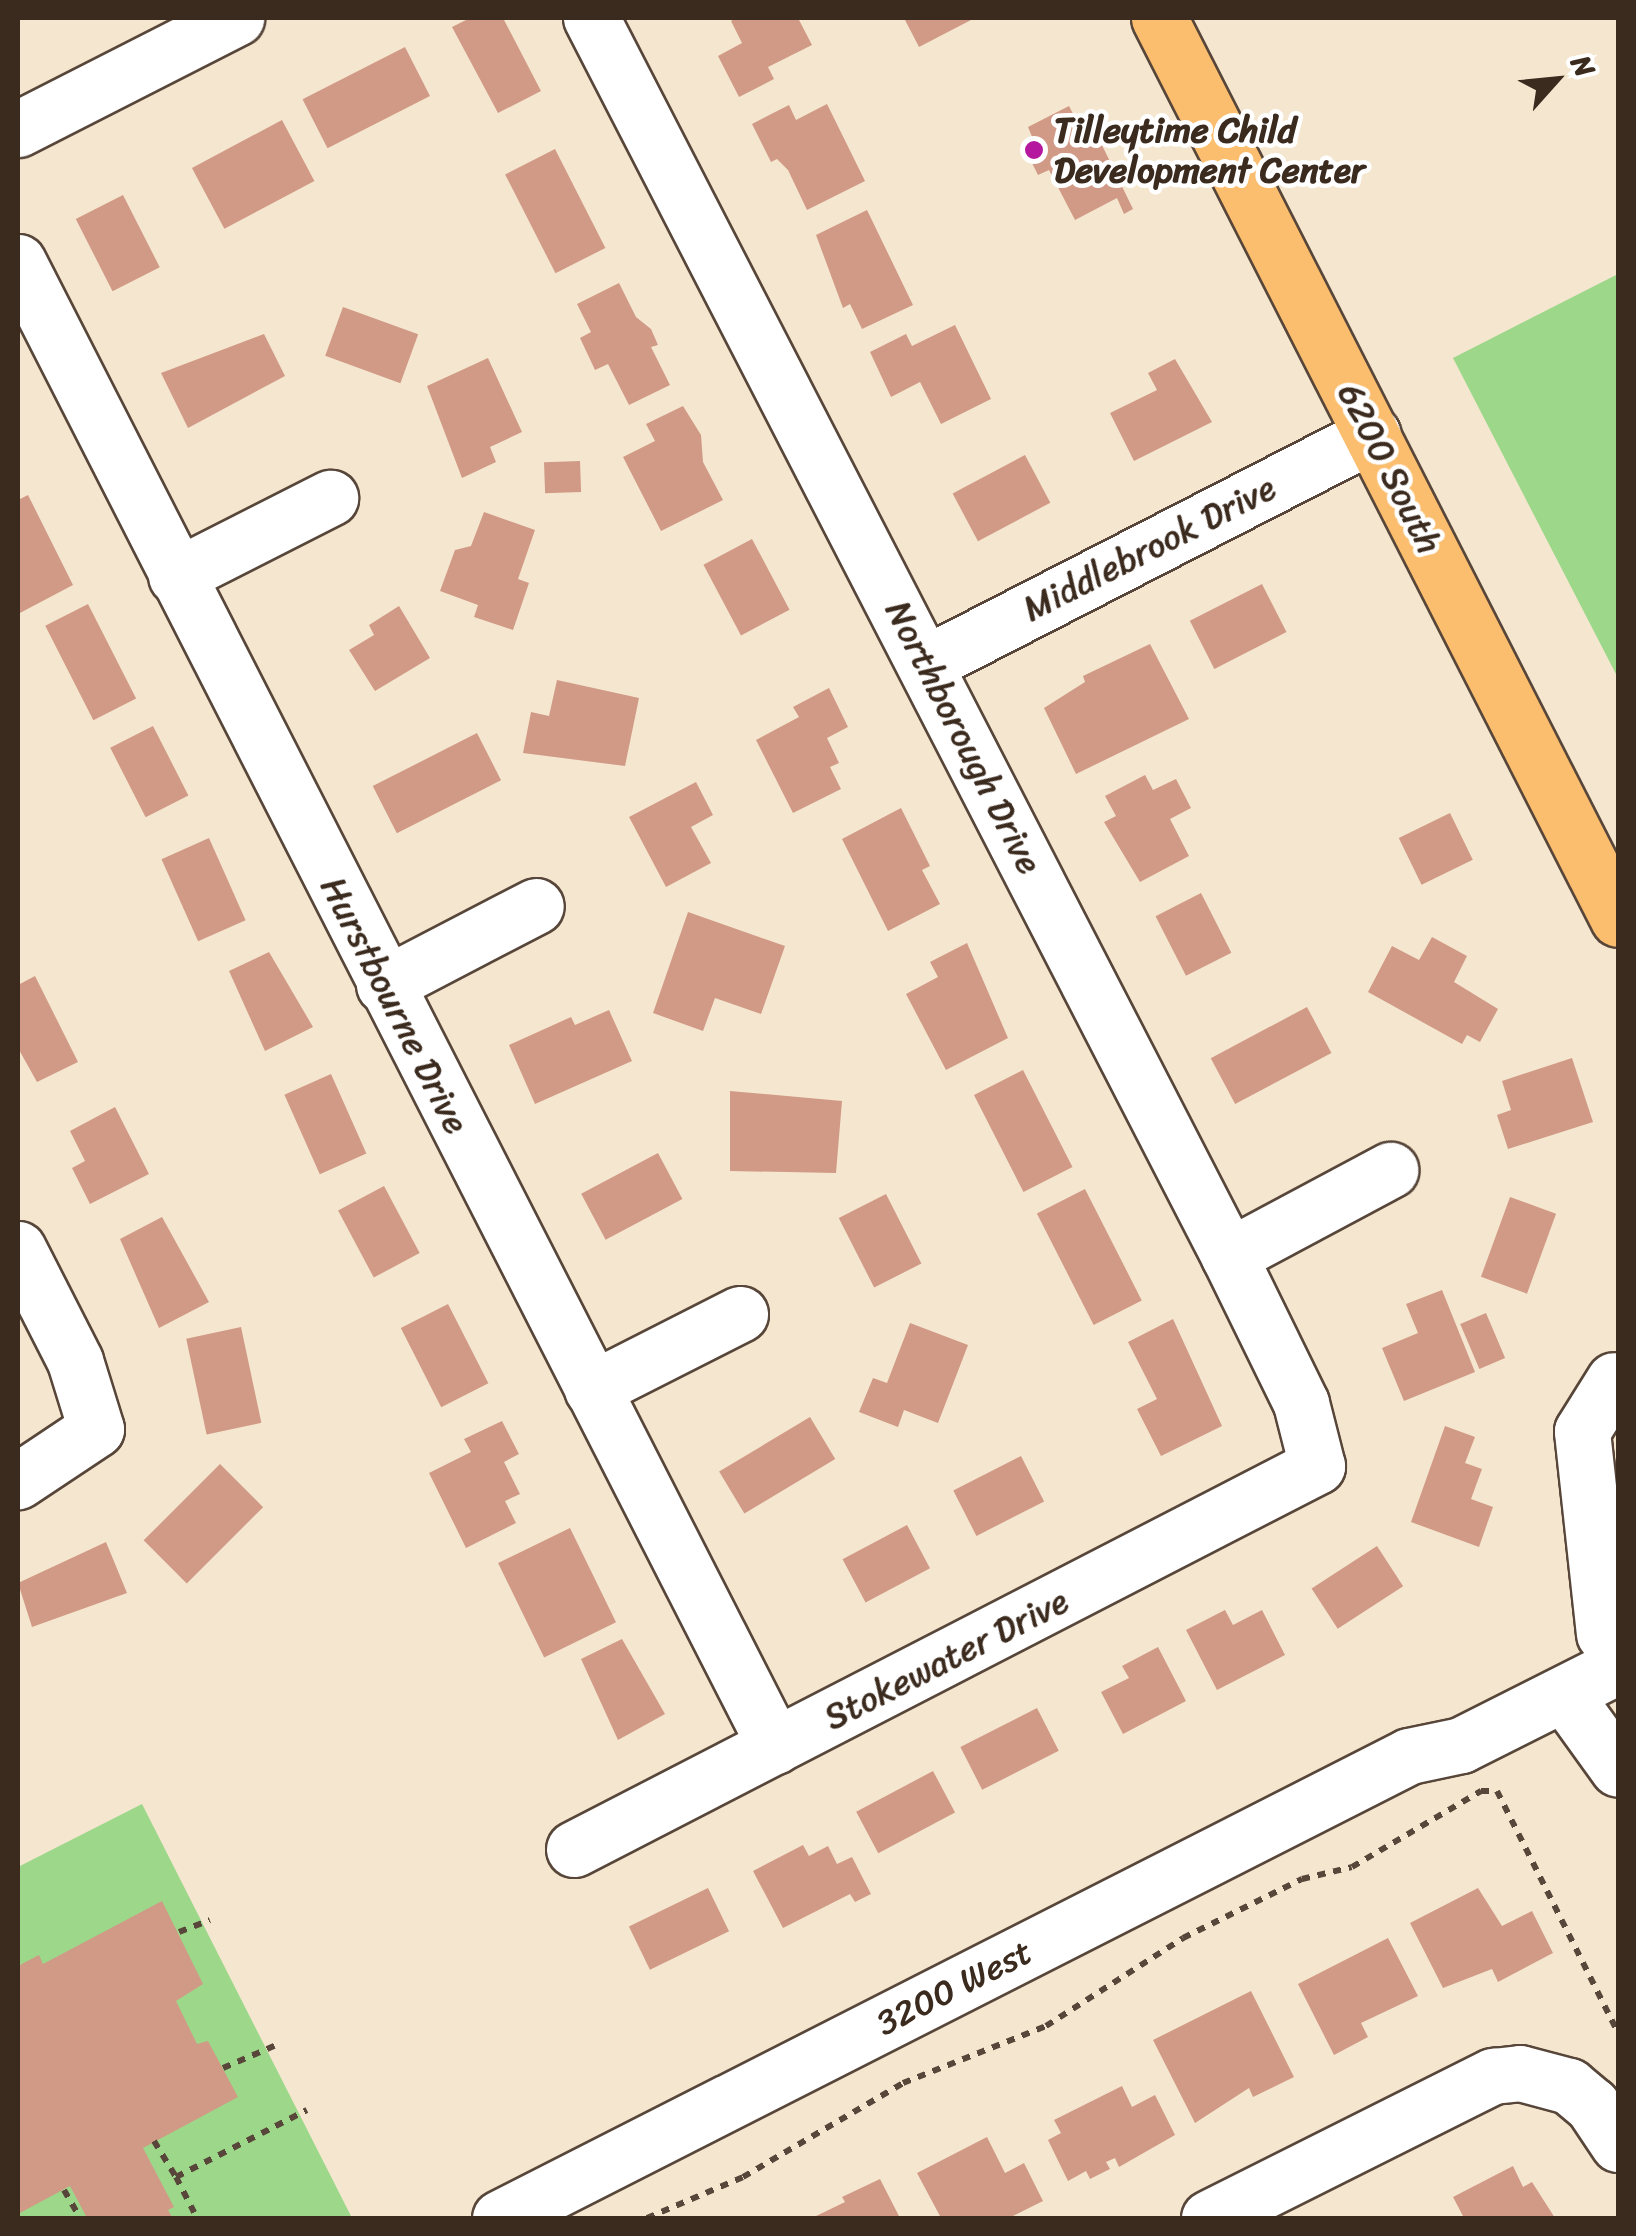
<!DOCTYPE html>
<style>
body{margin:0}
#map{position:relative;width:1636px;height:2236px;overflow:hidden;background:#f5e6cf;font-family:Sriracha,sans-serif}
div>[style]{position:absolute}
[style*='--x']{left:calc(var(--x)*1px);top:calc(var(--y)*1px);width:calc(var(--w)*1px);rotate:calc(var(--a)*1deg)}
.green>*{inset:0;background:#9cd78a}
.building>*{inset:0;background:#d19a86;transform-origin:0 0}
.path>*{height:6px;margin-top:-3px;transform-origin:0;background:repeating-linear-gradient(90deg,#574639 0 8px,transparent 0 16px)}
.roads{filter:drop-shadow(2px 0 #574639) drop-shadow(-2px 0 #574639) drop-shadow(0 2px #574639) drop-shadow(0 -2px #574639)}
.minor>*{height:55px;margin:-27.5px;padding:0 27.5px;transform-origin:27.5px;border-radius:27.5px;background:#fff}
.major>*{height:55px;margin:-27.5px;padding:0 27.5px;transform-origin:27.5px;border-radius:27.5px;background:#fbbd6e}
.dots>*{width:28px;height:28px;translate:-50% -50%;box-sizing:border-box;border:5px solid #fff;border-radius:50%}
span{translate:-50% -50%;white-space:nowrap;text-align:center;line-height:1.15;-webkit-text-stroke:9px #fff;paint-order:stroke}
.poi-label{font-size:35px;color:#3b2a1e;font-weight:700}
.left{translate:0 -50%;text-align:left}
.street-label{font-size:35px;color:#3b2a1e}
.frame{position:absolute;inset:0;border:20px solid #3b2a1e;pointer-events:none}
.north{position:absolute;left:1506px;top:30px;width:100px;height:100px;-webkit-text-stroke:8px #fff;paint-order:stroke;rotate:63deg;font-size:28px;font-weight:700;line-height:40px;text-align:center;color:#3b2a1e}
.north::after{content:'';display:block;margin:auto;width:35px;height:45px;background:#3b2a1e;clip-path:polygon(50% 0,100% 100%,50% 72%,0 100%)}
</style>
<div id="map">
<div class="green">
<div style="clip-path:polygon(1618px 274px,1618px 678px,1453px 358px)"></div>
<div style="clip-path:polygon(142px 1804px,352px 2218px,18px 2218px,18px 1867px)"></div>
</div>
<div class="building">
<div style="clip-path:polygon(470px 18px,503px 18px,541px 91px,498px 113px,452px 27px)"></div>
<div style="clip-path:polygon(736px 18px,798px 18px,812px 45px,768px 67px,774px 79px,739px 97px,718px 56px,742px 43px,731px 21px)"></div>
<div style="clip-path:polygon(904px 18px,969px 18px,971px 20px,919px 47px)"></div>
<div style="left:405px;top:47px;width:55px;height:115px;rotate:63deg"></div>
<div style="clip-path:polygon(827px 104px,865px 181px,807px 210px,788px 170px,777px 159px,771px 162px,752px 124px,789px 105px,796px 120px)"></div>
<div style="clip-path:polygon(1069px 106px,1090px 146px,1100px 141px,1133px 209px,1124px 214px,1117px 198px,1075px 220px,1049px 170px,1038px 175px,1025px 149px,1035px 144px,1028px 127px)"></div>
<div style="left:282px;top:120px;width:69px;height:102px;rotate:62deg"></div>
<div style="left:555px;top:149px;width:111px;height:56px;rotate:63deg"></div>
<div style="left:123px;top:195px;width:81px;height:53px;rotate:63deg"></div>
<div style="clip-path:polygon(867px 210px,913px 305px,862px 329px,850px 304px,843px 308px,816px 235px)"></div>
<div style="clip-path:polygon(619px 283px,636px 317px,651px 329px,658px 345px,651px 347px,670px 385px,629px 405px,608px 364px,595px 370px,580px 338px,591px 332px,577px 304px)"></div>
<div style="left:343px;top:307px;width:80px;height:52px;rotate:20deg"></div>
<div style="clip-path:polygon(955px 325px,991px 399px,941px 424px,920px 382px,891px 397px,870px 352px,906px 334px,912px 346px)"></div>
<div style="clip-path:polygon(264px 334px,285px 376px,188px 428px,161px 373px)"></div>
<div style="clip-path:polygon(488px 358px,522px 432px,490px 447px,496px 462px,462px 478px,427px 386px)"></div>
<div style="clip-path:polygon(1175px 359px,1212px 422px,1134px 461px,1110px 413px,1157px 390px,1148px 373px)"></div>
<div style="clip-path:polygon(683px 406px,701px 435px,703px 462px,723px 500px,661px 531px,623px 457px,655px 441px,646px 424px)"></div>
<div style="left:1025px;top:455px;width:54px;height:82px;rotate:62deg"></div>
<div style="left:580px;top:461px;width:31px;height:36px;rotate:88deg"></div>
<div style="clip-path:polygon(28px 495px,73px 585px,18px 614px,18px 500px)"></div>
<div style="clip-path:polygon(484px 512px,535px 530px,518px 579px,529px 583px,513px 630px,474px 617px,478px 605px,440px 591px,455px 550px,471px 546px)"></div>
<div style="left:752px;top:539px;width:80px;height:55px;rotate:62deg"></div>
<div style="left:1262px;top:584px;width:54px;height:81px;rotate:63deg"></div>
<div style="left:88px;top:604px;width:106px;height:48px;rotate:63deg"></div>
<div style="clip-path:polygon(399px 606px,430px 658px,375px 691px,349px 650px,374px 635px,369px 625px)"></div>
<div style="clip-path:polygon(1150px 644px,1189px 719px,1076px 774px,1044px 708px,1085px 682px,1083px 676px)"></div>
<div style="clip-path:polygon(557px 680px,639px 698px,625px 766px,523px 753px,531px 712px,549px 716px)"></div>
<div style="clip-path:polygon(829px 688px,848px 727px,827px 738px,839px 763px,830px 767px,841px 789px,793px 813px,756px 740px,799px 717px,793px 707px)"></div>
<div style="left:153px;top:726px;width:78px;height:48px;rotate:63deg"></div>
<div style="left:477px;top:733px;width:53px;height:117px;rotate:63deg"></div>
<div style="clip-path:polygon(1145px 775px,1153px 790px,1176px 779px,1191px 808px,1170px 819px,1189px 856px,1140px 882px,1104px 822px,1116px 816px,1105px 796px)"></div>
<div style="clip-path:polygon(696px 782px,713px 815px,691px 827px,711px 863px,666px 887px,629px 817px)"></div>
<div style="clip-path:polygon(901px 808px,930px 866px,922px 870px,940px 904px,888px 931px,842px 839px)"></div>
<div style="left:1450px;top:813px;width:52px;height:57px;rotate:64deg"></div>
<div style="left:209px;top:838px;width:90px;height:52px;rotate:66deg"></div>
<div style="left:1201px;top:893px;width:67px;height:51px;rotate:63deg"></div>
<div style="clip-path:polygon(688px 912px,785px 946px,761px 1014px,715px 998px,703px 1031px,653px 1013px)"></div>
<div style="clip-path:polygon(1432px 937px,1467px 956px,1454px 982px,1498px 1009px,1480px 1042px,1467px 1035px,1462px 1044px,1368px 992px,1392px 946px,1419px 960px)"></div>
<div style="clip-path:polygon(967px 943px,1008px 1038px,946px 1070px,906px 994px,938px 977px,930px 962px)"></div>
<div style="clip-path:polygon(269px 952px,313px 1027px,265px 1051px,229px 971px)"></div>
<div style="clip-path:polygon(35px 976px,78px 1062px,37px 1082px,18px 1048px,18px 985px)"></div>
<div style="left:1307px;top:1007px;width:52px;height:109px;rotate:62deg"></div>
<div style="clip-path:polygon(609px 1010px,632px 1061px,535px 1104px,509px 1045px,571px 1017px,575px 1025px)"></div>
<div style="clip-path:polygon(1572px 1058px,1593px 1122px,1508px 1149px,1497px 1115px,1511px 1110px,1502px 1081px)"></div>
<div style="left:1023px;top:1070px;width:109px;height:55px;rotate:63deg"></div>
<div style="left:331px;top:1074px;width:87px;height:51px;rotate:66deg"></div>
<div style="clip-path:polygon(730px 1091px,842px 1101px,836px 1173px,730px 1171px)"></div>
<div style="clip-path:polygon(115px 1107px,149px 1174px,90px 1204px,72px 1168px,85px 1161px,70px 1131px)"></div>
<div style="left:658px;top:1153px;width:52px;height:87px;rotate:62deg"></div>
<div style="left:384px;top:1186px;width:76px;height:52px;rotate:62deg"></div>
<div style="left:1085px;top:1189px;width:125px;height:54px;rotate:63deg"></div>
<div style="left:886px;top:1194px;width:78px;height:53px;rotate:63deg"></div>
<div style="left:1510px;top:1197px;width:49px;height:85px;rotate:20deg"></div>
<div style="clip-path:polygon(162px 1217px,209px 1302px,159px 1328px,120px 1239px)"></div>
<div style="clip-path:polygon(1442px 1290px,1475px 1372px,1404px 1401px,1382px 1348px,1418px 1333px,1406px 1304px)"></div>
<div style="left:448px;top:1304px;width:89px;height:53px;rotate:63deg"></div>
<div style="left:1486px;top:1313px;width:49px;height:28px;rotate:67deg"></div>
<div style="clip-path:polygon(1173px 1319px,1222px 1426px,1161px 1456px,1137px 1409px,1157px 1399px,1128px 1342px)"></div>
<div style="clip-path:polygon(910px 1323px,968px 1345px,938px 1423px,904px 1410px,898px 1427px,859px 1412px,873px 1378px,887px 1383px)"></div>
<div style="left:241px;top:1327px;width:98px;height:56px;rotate:78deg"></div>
<div style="left:810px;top:1417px;width:49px;height:106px;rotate:59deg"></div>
<div style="clip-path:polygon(502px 1421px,519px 1454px,504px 1462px,520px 1494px,505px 1501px,516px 1523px,466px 1548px,429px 1473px,471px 1452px,464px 1439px)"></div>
<div style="clip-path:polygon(1445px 1426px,1475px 1437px,1465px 1463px,1482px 1469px,1471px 1499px,1493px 1507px,1479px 1547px,1411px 1522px)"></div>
<div style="left:1021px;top:1456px;width:51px;height:76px;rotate:63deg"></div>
<div style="left:220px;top:1464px;width:61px;height:108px;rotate:45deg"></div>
<div style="left:907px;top:1525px;width:49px;height:73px;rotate:62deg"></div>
<div style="left:570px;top:1528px;width:105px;height:80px;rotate:64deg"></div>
<div style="clip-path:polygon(106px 1542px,127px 1593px,32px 1627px,18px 1583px)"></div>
<div style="left:1377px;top:1546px;width:48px;height:78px;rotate:57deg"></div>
<div style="clip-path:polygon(1225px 1610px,1233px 1625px,1262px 1610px,1285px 1655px,1217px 1690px,1186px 1630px)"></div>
<div style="clip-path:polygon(622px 1639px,665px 1714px,618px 1740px,581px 1659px)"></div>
<div style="clip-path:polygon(1158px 1647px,1186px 1701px,1123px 1734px,1101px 1692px,1129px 1678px,1122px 1666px)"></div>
<div style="left:1037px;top:1708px;width:48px;height:86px;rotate:63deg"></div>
<div style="left:933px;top:1771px;width:47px;height:87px;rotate:62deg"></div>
<div style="clip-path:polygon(803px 1845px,809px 1856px,828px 1846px,837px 1864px,852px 1857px,871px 1894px,855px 1902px,850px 1894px,783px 1928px,753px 1871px)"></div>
<div style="left:708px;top:1888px;width:48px;height:88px;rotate:64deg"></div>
<div style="clip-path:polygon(1478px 1888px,1502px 1926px,1532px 1911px,1553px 1953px,1498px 1982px,1492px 1969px,1443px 1988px,1410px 1923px)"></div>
<div style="clip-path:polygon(162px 1901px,203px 1984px,176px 2001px,197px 2044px,208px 2041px,238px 2097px,143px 2148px,174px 2207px,168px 2210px,172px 2217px,87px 2218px,70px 2186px,18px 2214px,18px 1966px,39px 1955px,43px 1964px)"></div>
<div style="clip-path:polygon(1388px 1938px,1418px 1996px,1361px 2023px,1368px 2037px,1334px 2055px,1298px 1984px)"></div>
<div style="clip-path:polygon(1251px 1991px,1294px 2077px,1253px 2097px,1249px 2088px,1195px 2123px,1153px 2040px)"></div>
<div style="clip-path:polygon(1122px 2086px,1132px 2107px,1155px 2095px,1175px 2135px,1119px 2167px,1115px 2158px,1106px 2162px,1110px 2169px,1090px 2179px,1086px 2171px,1068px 2181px,1048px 2140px,1061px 2133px,1054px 2120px)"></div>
<div style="clip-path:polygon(987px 2137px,1005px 2173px,1024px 2163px,1043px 2201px,1009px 2218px,941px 2218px,917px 2173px)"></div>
<div style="clip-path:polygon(1513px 2166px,1523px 2187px,1532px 2182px,1555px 2218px,1464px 2218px,1453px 2197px)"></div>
<div style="clip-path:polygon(880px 2179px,900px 2218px,812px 2218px,845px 2202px,842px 2197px)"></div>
</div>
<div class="path">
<div style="--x:179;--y:1932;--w:33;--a:-21"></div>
<div style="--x:223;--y:2068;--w:56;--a:-23.3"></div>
<div style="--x:154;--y:2141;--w:42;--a:58.6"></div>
<div style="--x:176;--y:2177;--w:147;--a:-27.1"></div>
<div style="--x:176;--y:2177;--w:46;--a:62.9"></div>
<div style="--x:64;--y:2190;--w:32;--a:60"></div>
<div style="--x:647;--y:2218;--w:104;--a:-23.1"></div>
<div style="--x:743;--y:2177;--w:186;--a:-30.4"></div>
<div style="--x:903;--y:2083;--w:154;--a:-21.7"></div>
<div style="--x:1046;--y:2026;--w:163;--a:-32.7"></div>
<div style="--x:1183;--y:1938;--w:133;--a:-26.4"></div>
<div style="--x:1302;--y:1879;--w:51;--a:-13.5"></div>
<div style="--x:1352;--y:1867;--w:150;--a:-30.5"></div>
<div style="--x:1481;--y:1791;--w:16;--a:0"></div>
<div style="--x:1497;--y:1791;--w:271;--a:63.4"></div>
</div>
<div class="roads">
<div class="minor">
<div style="--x:18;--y:129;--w:245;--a:-27"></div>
<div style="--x:18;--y:262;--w:1666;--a:62.97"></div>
<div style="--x:176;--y:576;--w:173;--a:-26.9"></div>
<div style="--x:927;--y:663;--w:501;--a:-27.18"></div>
<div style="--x:384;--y:985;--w:171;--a:-27.5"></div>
<div style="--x:18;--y:1249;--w:126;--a:63"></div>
<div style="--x:75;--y:1361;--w:71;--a:72.8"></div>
<div style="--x:96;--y:1429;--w:94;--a:146.3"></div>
<div style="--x:1229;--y:1256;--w:183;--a:-28.1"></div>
<div style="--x:592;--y:1389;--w:166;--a:-26.9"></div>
<div style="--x:1604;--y:1634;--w:204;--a:-96.2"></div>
<div style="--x:1582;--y:1431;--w:60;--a:-57.9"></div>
<div style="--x:1564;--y:1694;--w:92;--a:54.2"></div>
<div style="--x:574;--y:1849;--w:836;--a:-27.27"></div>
<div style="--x:1317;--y:1466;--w:65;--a:-104.3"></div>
<div style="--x:1301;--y:1403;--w:164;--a:-116.1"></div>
<div style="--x:1229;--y:1256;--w:1393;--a:-117.26"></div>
<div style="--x:500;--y:2218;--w:1020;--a:-26.94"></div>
<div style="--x:1409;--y:1756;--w:53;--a:-11.9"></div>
<div style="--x:1461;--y:1745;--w:176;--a:-26.7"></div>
<div style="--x:1209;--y:2218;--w:318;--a:-26.6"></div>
<div style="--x:1493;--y:2076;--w:27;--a:-6"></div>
<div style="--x:1520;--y:2073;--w:51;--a:14.9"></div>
<div style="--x:1569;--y:2086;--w:30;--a:40"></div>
<div style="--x:1592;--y:2105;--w:47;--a:56.3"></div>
</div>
<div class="major">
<div style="--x:1159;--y:18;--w:1011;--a:63"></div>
</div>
</div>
<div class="dots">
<div style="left:1034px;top:150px;background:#b5179e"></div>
</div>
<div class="poi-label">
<span class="left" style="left:1054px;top:150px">Tilleytime Child<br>Development Center</span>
</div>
<div class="street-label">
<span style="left:1390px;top:468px;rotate:63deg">6200 South</span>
<span style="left:1149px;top:548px;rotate:-27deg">Middlebrook Drive</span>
<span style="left:964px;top:737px;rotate:63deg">Northborough Drive</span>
<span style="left:395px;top:1005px;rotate:63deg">Hurstbourne Drive</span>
<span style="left:946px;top:1659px;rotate:-27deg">Stokewater Drive</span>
<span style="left:954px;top:1987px;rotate:-27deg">3200 West</span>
</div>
<div class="frame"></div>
<div class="north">N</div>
</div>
